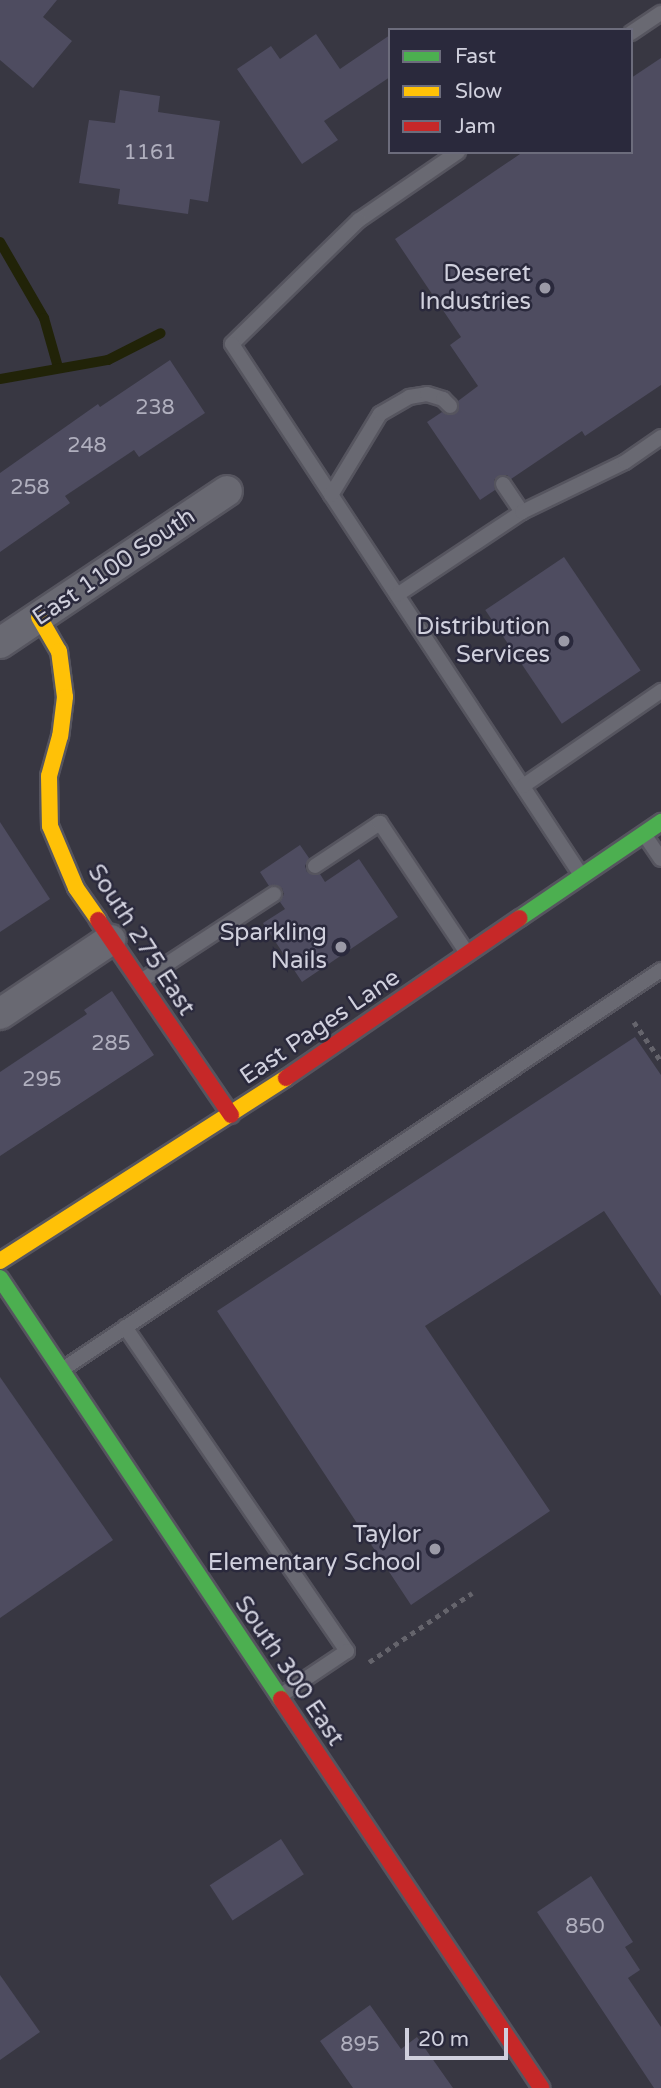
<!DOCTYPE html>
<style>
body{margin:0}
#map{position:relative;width:661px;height:2088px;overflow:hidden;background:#383742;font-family:"Varela Round",sans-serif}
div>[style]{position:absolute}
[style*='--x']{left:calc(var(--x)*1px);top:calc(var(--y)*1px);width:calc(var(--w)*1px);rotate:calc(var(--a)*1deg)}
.stream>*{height:10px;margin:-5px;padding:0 5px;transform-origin:5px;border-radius:5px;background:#212308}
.building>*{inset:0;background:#4e4c60;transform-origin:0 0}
.path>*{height:4.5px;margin-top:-2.25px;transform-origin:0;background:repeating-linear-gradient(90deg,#65646c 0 5px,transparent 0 10px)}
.roads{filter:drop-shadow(2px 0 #56555f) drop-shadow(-2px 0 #56555f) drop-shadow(0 2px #56555f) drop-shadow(0 -2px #56555f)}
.lane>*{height:14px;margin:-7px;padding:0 7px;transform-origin:7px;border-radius:7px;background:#696972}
.street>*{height:30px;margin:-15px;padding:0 15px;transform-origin:15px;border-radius:15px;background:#696972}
.fast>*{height:16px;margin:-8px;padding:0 8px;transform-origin:8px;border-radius:8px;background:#4caf50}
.slow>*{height:16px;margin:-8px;padding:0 8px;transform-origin:8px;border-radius:8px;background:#ffc107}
.jam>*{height:16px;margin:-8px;padding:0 8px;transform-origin:8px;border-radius:8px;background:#c62828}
.dots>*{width:19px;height:19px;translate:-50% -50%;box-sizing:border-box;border:4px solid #2a293c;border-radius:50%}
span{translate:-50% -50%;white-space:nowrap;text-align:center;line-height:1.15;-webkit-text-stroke:5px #2a293c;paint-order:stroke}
.number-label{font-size:21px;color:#b0afbe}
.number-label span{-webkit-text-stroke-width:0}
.poi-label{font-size:24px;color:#d0d0dd}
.right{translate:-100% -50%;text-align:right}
.street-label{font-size:24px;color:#d0d0dd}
.legend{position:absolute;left:388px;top:28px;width:245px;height:126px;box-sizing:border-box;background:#2a293c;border:2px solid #6c6c7c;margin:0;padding:9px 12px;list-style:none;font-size:21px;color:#d0d0dd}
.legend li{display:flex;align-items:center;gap:14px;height:35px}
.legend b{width:35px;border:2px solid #6c6c7c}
.scale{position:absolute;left:405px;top:2028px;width:103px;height:32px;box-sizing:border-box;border:4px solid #d0d0dd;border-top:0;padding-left:9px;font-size:21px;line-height:24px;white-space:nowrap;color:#d0d0dd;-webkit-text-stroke:5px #2a293c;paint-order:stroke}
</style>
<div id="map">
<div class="stream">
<div style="--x:0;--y:242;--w:88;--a:59.9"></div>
<div style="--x:44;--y:318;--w:51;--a:74.1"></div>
<div style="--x:0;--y:379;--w:110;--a:-10"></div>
<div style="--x:108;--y:360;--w:59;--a:-27"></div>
</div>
<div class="building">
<div style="clip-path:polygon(0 0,57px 0,43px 17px,72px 41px,33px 88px,0 60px)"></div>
<div style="clip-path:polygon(316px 34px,340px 69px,390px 35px,390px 77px,324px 121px,338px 140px,302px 164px,237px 69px,271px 46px,280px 59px)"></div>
<div style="clip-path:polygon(661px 58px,661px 385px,585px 436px,582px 431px,511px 479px,507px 475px,498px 476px,494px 480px,495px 490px,480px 500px,427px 422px,442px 412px,448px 415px,456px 413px,459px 408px,458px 401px,478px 386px,450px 345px,461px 337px,395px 239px,523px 152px,631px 152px,631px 78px)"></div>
<div style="clip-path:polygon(120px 90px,160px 96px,158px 112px,220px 121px,208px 202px,190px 199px,188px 214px,118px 204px,120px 189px,79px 183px,89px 120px,115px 123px)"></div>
<div style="clip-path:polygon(170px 360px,205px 413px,139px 457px,134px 450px,65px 496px,70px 503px,0 552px,0 473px,98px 404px,100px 407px)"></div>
<div style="left:564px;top:557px;width:137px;height:95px;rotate:56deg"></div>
<div style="clip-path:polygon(0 822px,50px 899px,0 932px)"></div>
<div style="clip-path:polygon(300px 845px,309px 858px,305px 866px,307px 872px,320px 874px,325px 882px,359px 859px,398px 917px,302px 982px,263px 923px,285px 909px,280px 902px,284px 894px,282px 888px,269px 886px,260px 872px)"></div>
<div style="clip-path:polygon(112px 991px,154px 1055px,0 1156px,0 1072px,87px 1014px,84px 1010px)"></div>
<div style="clip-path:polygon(635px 1037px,661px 1075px,661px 1296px,604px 1211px,425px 1326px,550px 1511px,411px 1605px,217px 1311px)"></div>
<div style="clip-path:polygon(0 1377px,113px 1540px,0 1618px)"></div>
<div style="left:281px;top:1839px;width:42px;height:85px;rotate:57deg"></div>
<div style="clip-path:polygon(591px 1876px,633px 1942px,625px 1947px,640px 1970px,628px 1978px,661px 2027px,661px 2088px,654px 2088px,537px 1912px)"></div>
<div style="clip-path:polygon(0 1975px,40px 2032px,0 2060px)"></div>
<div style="clip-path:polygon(370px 2005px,401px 2049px,417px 2037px,453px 2088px,353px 2088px,320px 2041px)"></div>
</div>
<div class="path">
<div style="--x:634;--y:1022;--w:47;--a:55.3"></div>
<div style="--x:369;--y:1662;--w:124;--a:-33.8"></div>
</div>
<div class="roads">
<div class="lane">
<div style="--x:631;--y:33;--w:36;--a:-34"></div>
<div style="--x:458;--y:152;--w:120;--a:145.5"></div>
<div style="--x:359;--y:220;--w:177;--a:135.7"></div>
<div style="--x:232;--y:344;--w:635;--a:56.69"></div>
<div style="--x:503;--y:484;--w:34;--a:56"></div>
<div style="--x:331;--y:495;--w:95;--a:-58.8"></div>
<div style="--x:380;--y:414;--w:34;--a:-30"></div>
<div style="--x:409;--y:397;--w:18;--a:-9"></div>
<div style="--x:427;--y:394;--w:17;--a:17"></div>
<div style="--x:443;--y:399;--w:10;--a:45"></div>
<div style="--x:397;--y:595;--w:150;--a:-33.6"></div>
<div style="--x:522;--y:512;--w:114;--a:-25.9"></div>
<div style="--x:625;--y:462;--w:44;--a:-34.8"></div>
<div style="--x:523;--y:786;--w:168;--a:-34.5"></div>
<div style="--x:644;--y:834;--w:30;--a:56"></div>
<div style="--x:315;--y:866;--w:78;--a:-33.5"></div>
<div style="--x:380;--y:823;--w:156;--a:56.2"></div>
<div style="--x:141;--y:981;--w:159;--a:-33.2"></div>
<div style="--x:125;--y:1327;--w:393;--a:55.6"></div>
<div style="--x:347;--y:1651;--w:81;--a:146.1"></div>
<div style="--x:63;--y:1369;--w:719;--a:-33.71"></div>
</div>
<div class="street">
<div style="--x:0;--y:643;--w:273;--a:-33.8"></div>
<div style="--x:0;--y:1014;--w:133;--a:-33.9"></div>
</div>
<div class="fast">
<div style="--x:520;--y:918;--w:171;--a:-34.2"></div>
<div style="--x:0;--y:1278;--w:506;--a:56.28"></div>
</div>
<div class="slow">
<div style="--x:39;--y:617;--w:39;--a:60"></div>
<div style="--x:59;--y:651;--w:46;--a:82.6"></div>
<div style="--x:65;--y:697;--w:39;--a:97"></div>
<div style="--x:60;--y:736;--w:41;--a:105.4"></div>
<div style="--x:49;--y:776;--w:50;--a:88.9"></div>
<div style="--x:50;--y:826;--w:67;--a:67.2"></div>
<div style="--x:76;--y:888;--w:39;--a:55"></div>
<div style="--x:0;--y:1261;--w:340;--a:-32.6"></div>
</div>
<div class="jam">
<div style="--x:98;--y:920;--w:236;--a:55.7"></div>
<div style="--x:286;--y:1078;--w:283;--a:-34.4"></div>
<div style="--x:281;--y:1699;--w:468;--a:56.2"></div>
</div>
</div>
<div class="dots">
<div style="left:545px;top:288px;background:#9b9aa7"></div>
<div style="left:564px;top:641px;background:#9b9aa7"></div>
<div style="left:341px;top:947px;background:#9b9aa7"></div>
<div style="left:435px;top:1549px;background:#9b9aa7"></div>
</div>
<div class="number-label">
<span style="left:150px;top:153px">1161</span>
<span style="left:155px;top:408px">238</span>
<span style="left:87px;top:446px">248</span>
<span style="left:30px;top:488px">258</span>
<span style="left:111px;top:1044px">285</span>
<span style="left:42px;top:1080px">295</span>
<span style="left:585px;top:1927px">850</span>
<span style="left:360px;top:2045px">895</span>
</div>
<div class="poi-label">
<span class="right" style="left:531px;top:288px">Deseret<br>Industries</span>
<span class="right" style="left:550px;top:641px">Distribution<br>Services</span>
<span class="right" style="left:327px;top:947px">Sparkling<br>Nails</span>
<span class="right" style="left:421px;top:1549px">Taylor<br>Elementary School</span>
</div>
<div class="street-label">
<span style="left:114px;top:567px;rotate:-34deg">East 1100 South</span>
<span style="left:141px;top:940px;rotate:57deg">South 275 East</span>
<span style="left:320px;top:1027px;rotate:-34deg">East Pages Lane</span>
<span style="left:289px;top:1671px;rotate:56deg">South 300 East</span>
</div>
<ul class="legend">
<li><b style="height:9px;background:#4caf50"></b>Fast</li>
<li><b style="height:9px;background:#ffc107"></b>Slow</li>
<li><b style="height:9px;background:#c62828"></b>Jam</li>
</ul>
<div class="scale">20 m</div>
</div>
